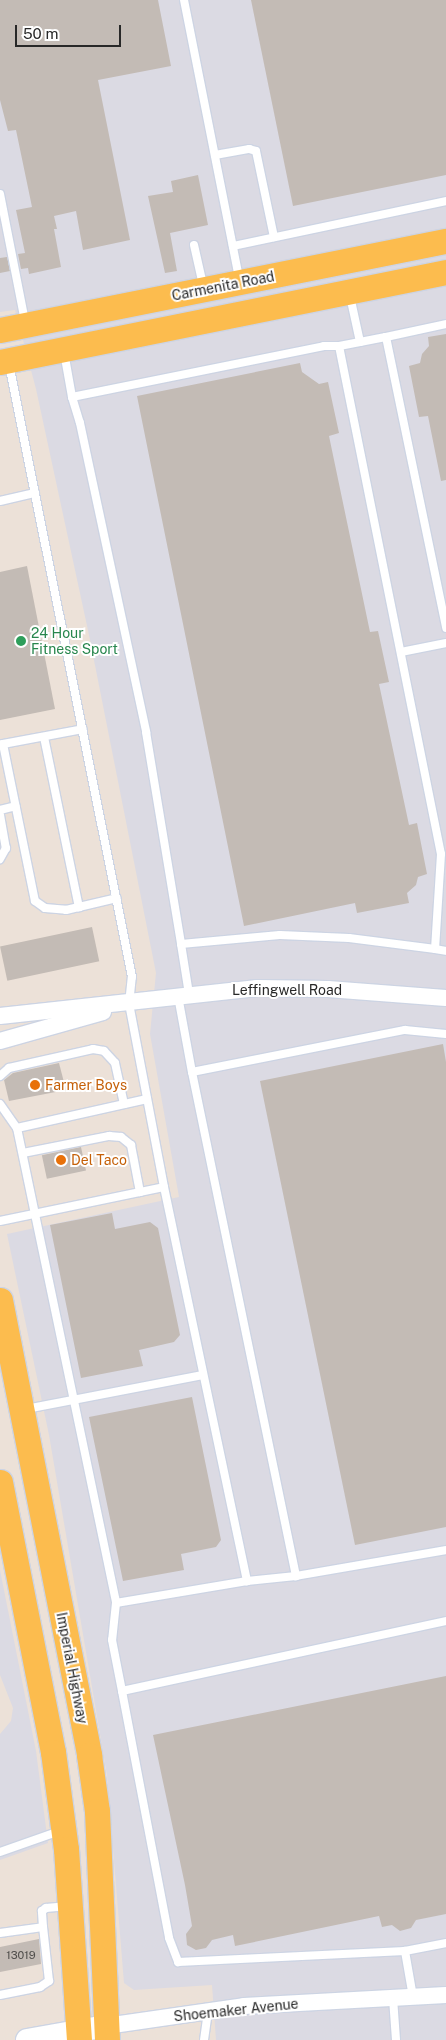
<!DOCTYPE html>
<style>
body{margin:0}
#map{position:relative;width:446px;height:2040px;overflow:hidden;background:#ece1d8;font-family:"Public Sans",sans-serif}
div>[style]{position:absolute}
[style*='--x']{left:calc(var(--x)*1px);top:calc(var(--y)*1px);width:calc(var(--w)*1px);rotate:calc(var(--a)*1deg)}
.industrial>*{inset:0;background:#dbdae3}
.building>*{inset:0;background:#c3bbb5;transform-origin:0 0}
.roads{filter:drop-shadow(1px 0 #cdd4e3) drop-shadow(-1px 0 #cdd4e3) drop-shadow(0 1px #cdd4e3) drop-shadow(0 -1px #cdd4e3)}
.service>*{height:8px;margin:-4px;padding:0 4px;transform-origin:4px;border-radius:4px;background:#fff}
.minor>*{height:16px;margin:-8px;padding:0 8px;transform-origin:8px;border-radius:8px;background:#fff}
.secondary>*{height:22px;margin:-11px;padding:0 11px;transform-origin:11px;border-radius:11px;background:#fff}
.primary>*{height:25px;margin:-12.5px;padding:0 12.5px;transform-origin:12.5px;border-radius:12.5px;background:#fcbc4e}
.dots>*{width:14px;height:14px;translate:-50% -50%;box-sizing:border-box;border:2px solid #fff;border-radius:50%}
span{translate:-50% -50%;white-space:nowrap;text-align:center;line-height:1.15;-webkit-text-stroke:4px #fff;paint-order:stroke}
.number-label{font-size:11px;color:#4f4d4b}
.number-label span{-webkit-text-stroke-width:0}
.street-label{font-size:14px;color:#282828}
.leisure-label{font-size:14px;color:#27864d}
.left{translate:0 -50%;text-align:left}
.food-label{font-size:14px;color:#c56008}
.scale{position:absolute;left:15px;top:25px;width:106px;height:22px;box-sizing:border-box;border:2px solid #282828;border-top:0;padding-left:6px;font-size:15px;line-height:18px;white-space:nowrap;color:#282828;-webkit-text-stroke:4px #fff;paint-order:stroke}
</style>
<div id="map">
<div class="industrial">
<div style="clip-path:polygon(0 0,446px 0,446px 2040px,216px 2040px,212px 1985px,134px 1990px,124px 1983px,107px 1775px,49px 1435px,7px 1234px,179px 1197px,150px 1034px,156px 973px,89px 635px,36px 389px,15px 310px,0 312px)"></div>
<div style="clip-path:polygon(0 1570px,36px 1751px,48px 1843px,0 1860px,0 1734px,11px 1721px,13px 1708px,0 1675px)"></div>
</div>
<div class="building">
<div style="clip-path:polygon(0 0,158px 0,171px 66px,98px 80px,130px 240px,83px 250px,76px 211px,54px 216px,57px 229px,54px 229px,61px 267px,29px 274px,28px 268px,21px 269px,18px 254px,25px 253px,16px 210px,32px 207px,16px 130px,8px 131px,0 100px)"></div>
<div style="clip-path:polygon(251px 0,446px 0,446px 175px,293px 206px)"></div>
<div style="clip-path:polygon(198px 175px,208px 225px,170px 233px,177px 271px,165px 273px,148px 196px,173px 192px,171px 181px)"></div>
<div style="clip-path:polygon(7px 257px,10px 271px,0 273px,0 258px)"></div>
<div style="clip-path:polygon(446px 334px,446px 480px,441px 481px,428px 416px,419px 417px,409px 366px,420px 363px,422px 354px,429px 346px,428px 337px)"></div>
<div style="clip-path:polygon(300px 363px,302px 372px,319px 384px,328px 382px,339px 433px,329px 436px,370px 632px,378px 631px,389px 682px,379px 684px,409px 825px,417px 823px,427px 874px,418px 877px,416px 885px,407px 893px,409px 903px,357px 913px,355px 903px,244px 926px,137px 396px)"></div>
<div style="clip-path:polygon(27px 566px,55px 709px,0 720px,0 572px)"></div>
<div style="left:92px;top:927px;width:35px;height:94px;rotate:78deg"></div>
<div style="clip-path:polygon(443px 1044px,446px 1062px,446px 1527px,355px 1545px,260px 1081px)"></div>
<div style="clip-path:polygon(59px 1063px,66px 1090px,9px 1101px,4px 1080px,13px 1073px)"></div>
<div style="left:81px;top:1147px;width:24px;height:40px;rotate:78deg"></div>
<div style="clip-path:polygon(112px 1213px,115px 1229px,150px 1222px,158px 1228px,180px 1335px,174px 1342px,139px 1350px,143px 1366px,81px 1378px,50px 1225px)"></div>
<div style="clip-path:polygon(192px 1397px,221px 1540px,216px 1547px,181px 1554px,184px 1570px,123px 1581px,89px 1417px)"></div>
<div style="clip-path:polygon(446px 1676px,446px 1914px,416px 1920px,411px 1928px,400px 1931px,392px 1925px,382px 1927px,379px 1916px,235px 1946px,233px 1935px,212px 1940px,206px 1948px,196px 1950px,187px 1945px,186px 1934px,192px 1926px,185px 1885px,153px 1735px)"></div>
<div style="clip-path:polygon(39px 1939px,41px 1964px,0 1972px,0 1947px)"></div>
</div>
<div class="roads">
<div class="service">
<div style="--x:184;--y:0;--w:283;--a:78.8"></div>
<div style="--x:215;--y:155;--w:35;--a:-10"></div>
<div style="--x:249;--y:149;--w:7;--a:16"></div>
<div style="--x:256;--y:151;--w:88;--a:78.2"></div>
<div style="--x:0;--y:194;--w:129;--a:78.9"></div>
<div style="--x:194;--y:245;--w:41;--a:77.3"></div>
<div style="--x:233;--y:246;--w:218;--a:-11.9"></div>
<div style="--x:350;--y:296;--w:47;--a:77.7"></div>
<div style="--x:360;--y:342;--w:26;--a:-11"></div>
<div style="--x:386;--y:337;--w:297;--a:78.3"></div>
<div style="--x:386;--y:337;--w:61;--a:-12.2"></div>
<div style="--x:360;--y:342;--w:21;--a:169"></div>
<div style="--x:339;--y:346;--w:518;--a:78.65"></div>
<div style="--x:441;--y:854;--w:95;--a:93.6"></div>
<div style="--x:435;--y:949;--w:11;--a:10"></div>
<div style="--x:64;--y:352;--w:46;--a:79.9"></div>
<div style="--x:72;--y:397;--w:257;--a:-11.4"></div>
<div style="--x:324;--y:346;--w:15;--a:0"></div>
<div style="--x:72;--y:397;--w:27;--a:73"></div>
<div style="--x:80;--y:423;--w:316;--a:77.9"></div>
<div style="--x:146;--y:732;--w:215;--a:80.6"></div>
<div style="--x:0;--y:501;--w:36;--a:-13"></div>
<div style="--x:401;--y:652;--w:46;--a:-11.3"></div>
<div style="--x:44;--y:737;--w:174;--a:78.4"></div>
<div style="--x:3;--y:744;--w:81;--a:-10.6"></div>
<div style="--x:0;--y:745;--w:3;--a:-18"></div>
<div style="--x:3;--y:744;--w:160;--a:78.5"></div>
<div style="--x:35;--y:901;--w:12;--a:35"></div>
<div style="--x:45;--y:908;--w:21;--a:5"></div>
<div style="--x:66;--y:910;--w:52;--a:-13.2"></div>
<div style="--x:0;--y:810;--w:16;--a:-14"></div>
<div style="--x:0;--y:815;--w:34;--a:80"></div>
<div style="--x:6;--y:848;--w:13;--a:119"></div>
<div style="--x:189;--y:994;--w:51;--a:-99.1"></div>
<div style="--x:181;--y:944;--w:99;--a:-5.2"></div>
<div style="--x:280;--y:935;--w:69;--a:2.5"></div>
<div style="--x:349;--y:938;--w:87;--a:7.3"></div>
<div style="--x:178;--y:996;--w:77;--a:79.6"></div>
<div style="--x:192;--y:1072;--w:217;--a:-11.2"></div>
<div style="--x:405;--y:1030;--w:41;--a:5.6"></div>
<div style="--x:192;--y:1072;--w:515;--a:78.34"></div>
<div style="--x:0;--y:1076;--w:12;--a:-42"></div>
<div style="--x:9;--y:1068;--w:86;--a:-12.7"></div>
<div style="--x:93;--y:1049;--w:11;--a:10"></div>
<div style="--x:104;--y:1051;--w:16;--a:47"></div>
<div style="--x:115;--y:1063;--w:42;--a:77.6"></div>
<div style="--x:147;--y:1099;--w:133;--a:167.4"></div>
<div style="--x:17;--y:1128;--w:485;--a:78.2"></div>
<div style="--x:116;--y:1603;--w:37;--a:96"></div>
<div style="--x:112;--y:1640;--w:52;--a:78.9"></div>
<div style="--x:122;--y:1691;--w:331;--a:-12.2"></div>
<div style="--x:0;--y:1104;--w:29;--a:55"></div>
<div style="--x:23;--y:1153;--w:88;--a:-11.2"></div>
<div style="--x:109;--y:1136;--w:12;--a:5"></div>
<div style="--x:121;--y:1137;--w:13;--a:39"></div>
<div style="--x:131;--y:1145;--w:48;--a:79.2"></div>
<div style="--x:164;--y:1187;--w:403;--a:78.1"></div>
<div style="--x:247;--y:1581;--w:49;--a:-5.8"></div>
<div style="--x:296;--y:1576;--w:152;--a:-9.8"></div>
<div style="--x:0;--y:1221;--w:167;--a:-11.7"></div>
<div style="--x:164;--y:1187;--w:186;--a:-100.8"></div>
<div style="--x:129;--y:1004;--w:27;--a:-84"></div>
<div style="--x:132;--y:977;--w:625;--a:-101.35"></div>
<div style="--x:26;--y:1409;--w:180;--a:-10.9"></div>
<div style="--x:116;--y:1603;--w:133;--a:-9.5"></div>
<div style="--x:122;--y:1691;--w:251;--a:79.2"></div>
<div style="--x:169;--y:1938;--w:26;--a:69"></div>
<div style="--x:178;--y:1962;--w:227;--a:-2.8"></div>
<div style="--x:0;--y:1852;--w:64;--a:-19.3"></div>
<div style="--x:0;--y:1933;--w:43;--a:-7.9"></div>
<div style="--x:43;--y:1927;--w:16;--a:-94"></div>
<div style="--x:42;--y:1911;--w:5;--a:-37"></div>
<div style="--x:46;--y:1908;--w:22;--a:-5"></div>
<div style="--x:0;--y:1995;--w:41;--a:-11.3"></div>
<div style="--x:40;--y:1987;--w:11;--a:-34"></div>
<div style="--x:49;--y:1981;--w:54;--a:-96.3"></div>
<div style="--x:413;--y:1997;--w:47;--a:-99.9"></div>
<div style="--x:405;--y:1951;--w:42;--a:-11"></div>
<div style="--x:393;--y:1998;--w:42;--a:85.9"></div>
<div style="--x:204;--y:2040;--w:29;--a:-82"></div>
</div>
<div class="minor">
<div style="--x:0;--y:1016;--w:259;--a:-6.2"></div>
<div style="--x:257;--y:988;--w:71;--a:0.8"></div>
<div style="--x:328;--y:989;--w:118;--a:4.4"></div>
<div style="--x:0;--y:1041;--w:107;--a:-15.7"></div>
<div style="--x:106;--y:2026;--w:139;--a:-8.2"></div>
<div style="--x:244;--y:2006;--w:202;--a:-3.1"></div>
</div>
<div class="secondary">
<div style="--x:27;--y:2040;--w:80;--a:-10"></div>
</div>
<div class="primary">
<div style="--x:0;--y:330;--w:455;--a:-11.3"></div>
<div style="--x:0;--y:362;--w:455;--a:-11.4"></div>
<div style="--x:0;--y:1300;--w:464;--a:78.9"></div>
<div style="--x:89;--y:1755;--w:57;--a:81.9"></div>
<div style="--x:97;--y:1811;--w:229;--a:87.5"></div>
<div style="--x:0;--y:1482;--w:275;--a:78.9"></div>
<div style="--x:53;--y:1752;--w:98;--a:82.4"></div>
<div style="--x:66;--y:1849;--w:191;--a:86.1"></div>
</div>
</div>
<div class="dots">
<div style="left:21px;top:641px;background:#2e9e5b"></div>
<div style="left:35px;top:1085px;background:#e8710a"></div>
<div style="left:61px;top:1160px;background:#e8710a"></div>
</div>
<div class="number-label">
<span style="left:21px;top:1955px">13019</span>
</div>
<div class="street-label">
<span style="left:223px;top:286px;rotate:-11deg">Carmenita Road</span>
<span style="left:287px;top:990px">Leffingwell Road</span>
<span style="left:72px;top:1668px;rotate:79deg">Imperial Highway</span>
<span style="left:236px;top:2010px;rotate:-6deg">Shoemaker Avenue</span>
</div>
<div class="leisure-label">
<span class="left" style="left:31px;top:641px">24 Hour<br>Fitness Sport</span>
</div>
<div class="food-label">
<span class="left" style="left:45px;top:1085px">Farmer Boys</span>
<span class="left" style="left:71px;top:1160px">Del Taco</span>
</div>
<div class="scale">50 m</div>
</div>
